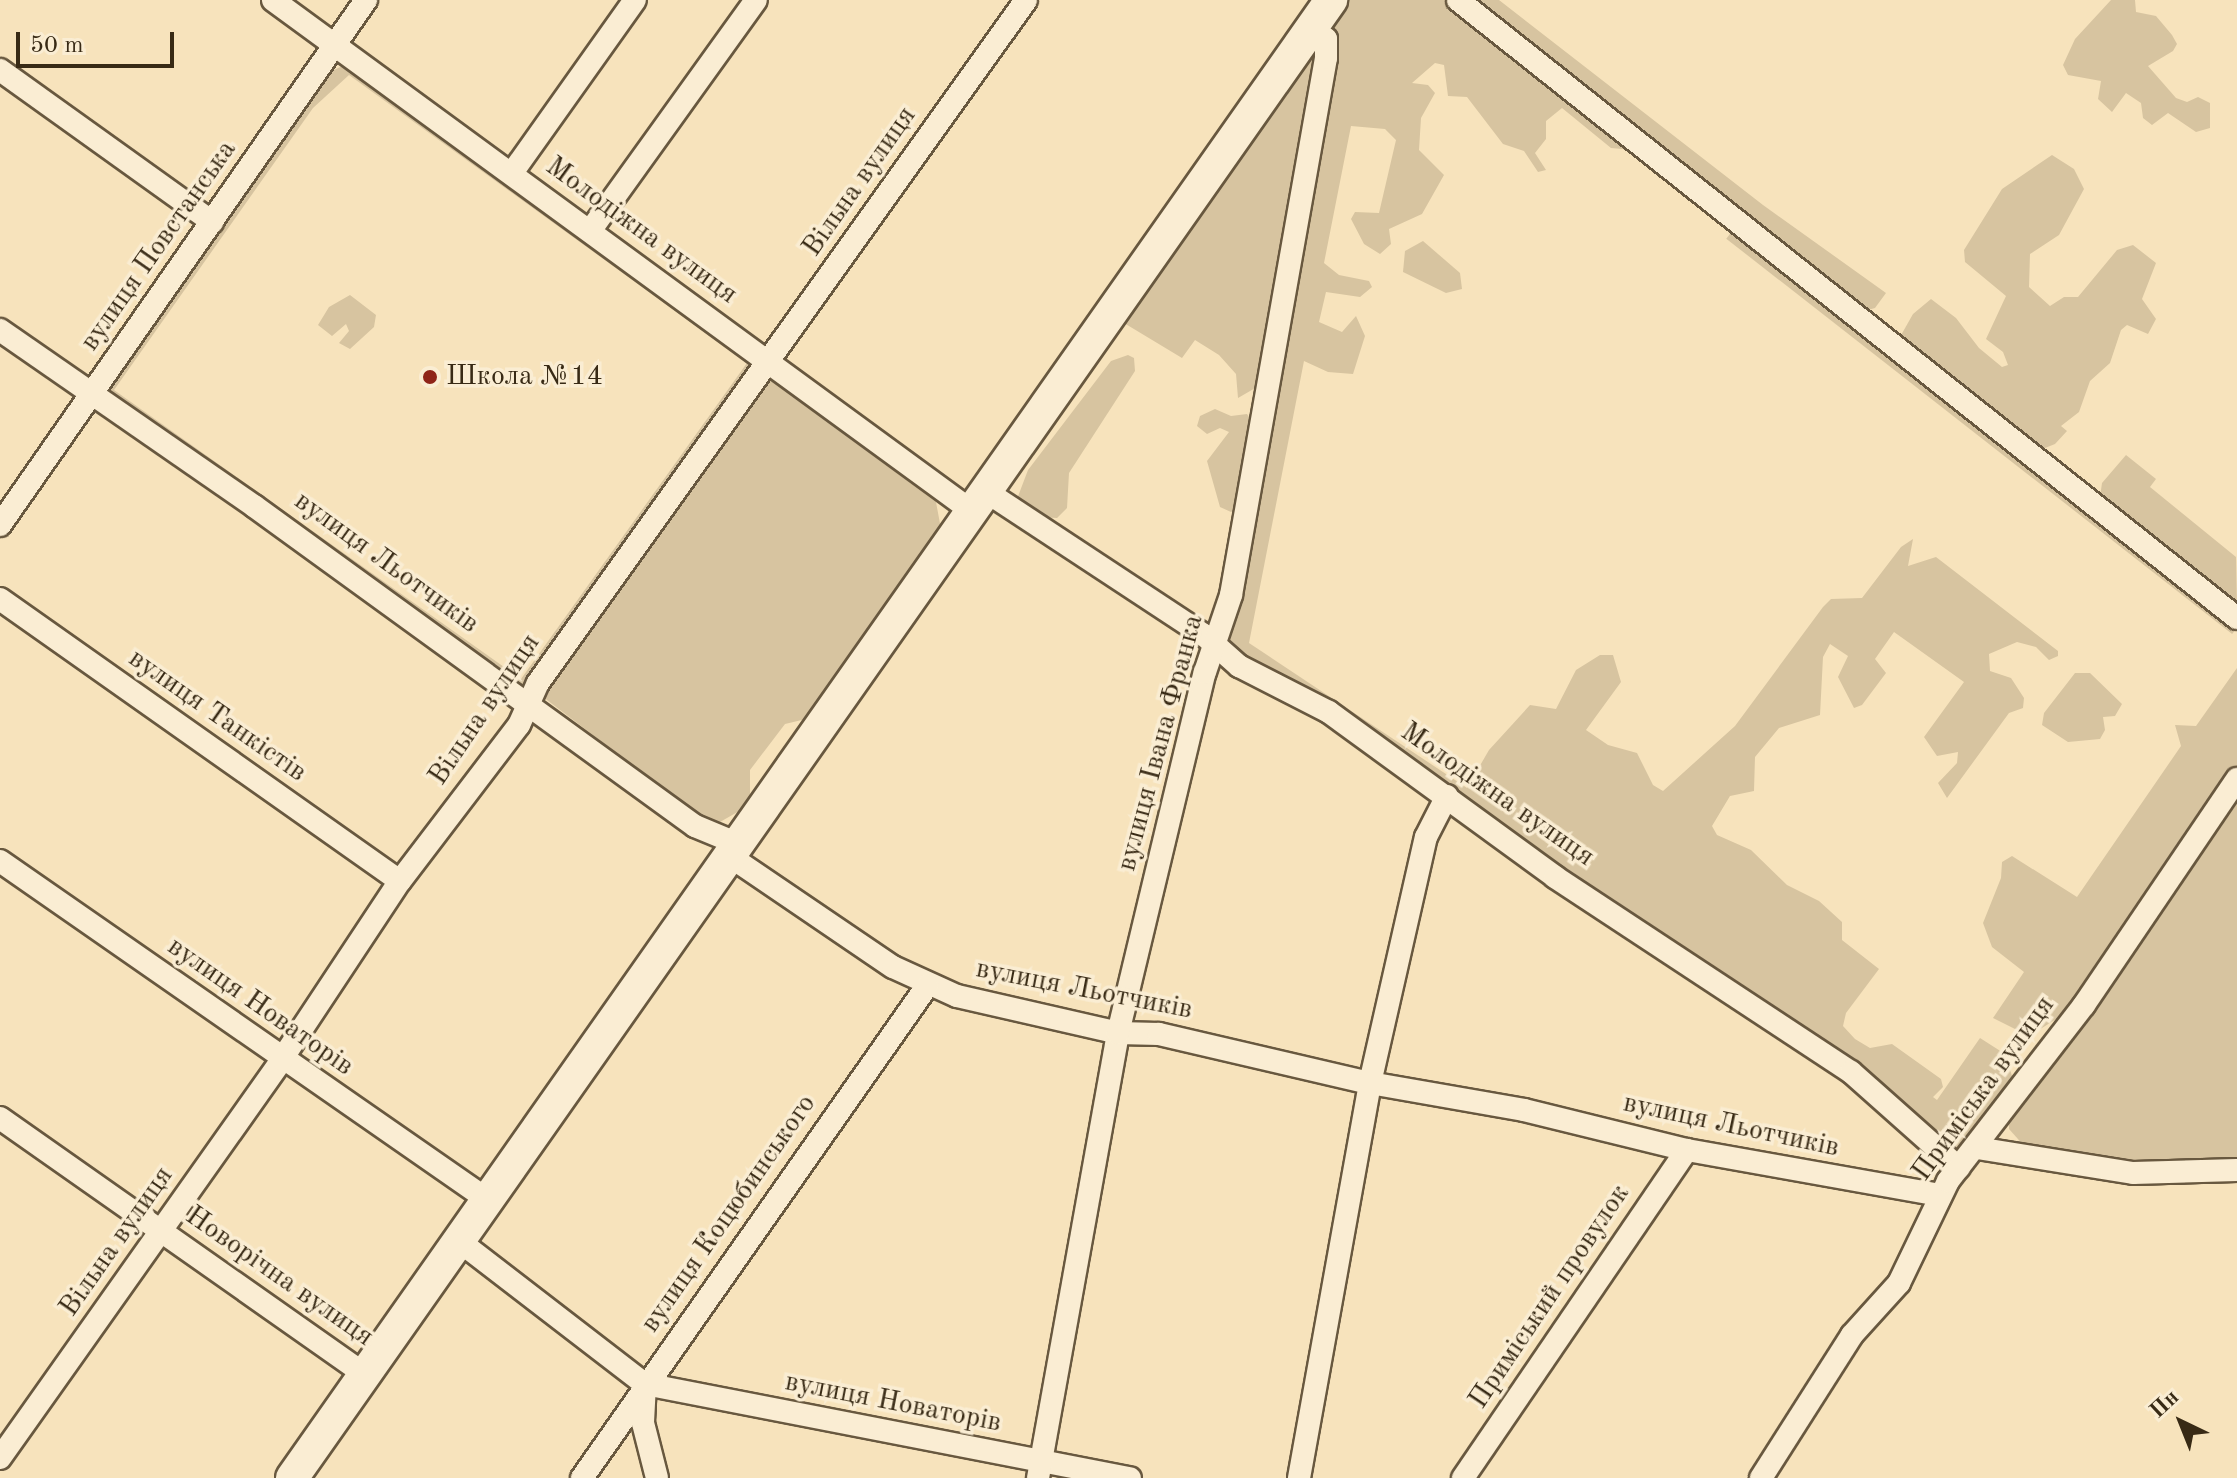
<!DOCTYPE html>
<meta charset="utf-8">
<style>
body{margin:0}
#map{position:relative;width:2237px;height:1478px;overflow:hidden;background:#f7e3bc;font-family:"Old Standard TT",serif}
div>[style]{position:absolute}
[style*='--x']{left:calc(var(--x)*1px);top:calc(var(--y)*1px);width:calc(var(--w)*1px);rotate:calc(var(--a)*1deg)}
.green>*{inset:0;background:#d7c4a0;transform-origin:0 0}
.roads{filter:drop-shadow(2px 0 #68583f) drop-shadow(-2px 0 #68583f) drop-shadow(0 2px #68583f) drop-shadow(0 -2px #68583f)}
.street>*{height:22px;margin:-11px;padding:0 11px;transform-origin:11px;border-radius:11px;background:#faedd3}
.secondary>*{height:32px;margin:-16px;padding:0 16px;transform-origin:16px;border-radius:16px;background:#faedd3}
.dots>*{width:22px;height:22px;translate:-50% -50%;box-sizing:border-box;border:4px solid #faedd3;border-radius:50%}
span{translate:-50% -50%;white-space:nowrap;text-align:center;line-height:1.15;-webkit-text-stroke:7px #faedd3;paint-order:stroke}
.street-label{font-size:28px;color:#382a15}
.poi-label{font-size:28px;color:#382a15}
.left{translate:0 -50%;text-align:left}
.north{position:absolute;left:2141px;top:1382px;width:80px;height:80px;-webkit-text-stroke:6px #faedd3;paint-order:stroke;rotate:317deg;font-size:22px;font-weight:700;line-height:32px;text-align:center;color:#382a15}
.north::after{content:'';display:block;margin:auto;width:28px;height:36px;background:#382a15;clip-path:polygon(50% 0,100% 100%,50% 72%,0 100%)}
.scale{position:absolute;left:16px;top:32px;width:158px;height:36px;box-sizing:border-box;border:4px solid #382a15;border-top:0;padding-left:10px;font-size:24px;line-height:28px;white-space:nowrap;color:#382a15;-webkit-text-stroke:6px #faedd3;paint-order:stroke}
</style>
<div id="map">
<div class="green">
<div style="clip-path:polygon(1343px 0,1444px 0,1633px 150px,1611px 148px,1562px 108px,1546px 121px,1546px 139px,1535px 153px,1546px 170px,1538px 172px,1524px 151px,1503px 144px,1467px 97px,1448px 96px,1444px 65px,1435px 63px,1412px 83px,1428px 85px,1435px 93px,1421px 118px,1419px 150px,1444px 175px,1422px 214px,1389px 229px,1391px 244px,1380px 254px,1364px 244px,1351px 219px,1355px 212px,1379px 213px,1396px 140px,1385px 129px,1351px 126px,1324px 263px,1339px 275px,1369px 281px,1372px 287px,1360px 297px,1326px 292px,1319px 322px,1342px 332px,1356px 316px,1365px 336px,1353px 374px,1328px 372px,1304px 361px,1249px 643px,1467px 788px,1489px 750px,1530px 705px,1556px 709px,1576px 670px,1600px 655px,1613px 655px,1621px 682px,1586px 730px,1608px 745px,1637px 753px,1653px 785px,1663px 791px,1735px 726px,1823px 607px,1831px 599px,1862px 598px,1901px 547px,1913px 539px,1908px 566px,1936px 557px,2058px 651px,2058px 656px,2049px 660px,2036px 647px,2017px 642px,1989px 654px,1990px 671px,2011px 678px,2024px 698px,2023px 708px,2009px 713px,1947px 798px,1938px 783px,1957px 763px,1958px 752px,1937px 756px,1924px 737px,1964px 682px,1894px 632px,1875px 659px,1886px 673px,1862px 705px,1854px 708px,1838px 677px,1848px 656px,1830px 644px,1823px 657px,1820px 715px,1779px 728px,1755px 757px,1754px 791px,1730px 796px,1712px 826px,1717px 835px,1751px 850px,1787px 885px,1819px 901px,1842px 922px,1842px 940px,1879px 969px,1846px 1013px,1843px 1026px,1855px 1039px,1870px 1048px,1892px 1044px,1941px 1079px,1943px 1087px,1933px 1097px,1937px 1100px,1980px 1038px,2005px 1054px,2013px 1079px,1960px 1148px,1952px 1150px,1222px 645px,1325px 27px)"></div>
<div style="clip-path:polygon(1472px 0,1499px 0,1763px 205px,1886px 293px,1875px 308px,1864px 311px)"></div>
<div style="clip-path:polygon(2111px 0,2135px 0,2136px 12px,2156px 16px,2172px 35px,2177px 44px,2173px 51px,2148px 66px,2176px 98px,2187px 102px,2198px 97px,2210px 103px,2210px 128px,2196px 132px,2168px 113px,2152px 125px,2143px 118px,2141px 103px,2126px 93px,2112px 112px,2098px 99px,2101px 81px,2068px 75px,2063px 65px,2075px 39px)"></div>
<div style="clip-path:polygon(1309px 46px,1319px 48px,1257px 387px,1238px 398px,1236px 374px,1219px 355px,1195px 340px,1182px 358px,1119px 320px)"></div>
<div style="clip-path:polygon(evenodd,345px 65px,750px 358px,755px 367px,527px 687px,107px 391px,329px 72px,345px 65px,349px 75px,747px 363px,521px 679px,114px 390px,313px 108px,349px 75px)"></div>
<div style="clip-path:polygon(2052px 155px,2074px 169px,2084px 189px,2059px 235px,2030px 254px,2029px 287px,2050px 306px,2064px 297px,2078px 297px,2117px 250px,2133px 245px,2156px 263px,2142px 299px,2156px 319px,2148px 334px,2127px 325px,2121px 330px,2110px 363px,2090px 381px,2079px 412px,2061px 426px,2067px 431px,2055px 444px,2040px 450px,1900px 337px,1913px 314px,1931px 299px,1956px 318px,1979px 348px,2002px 367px,2008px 365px,2003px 352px,1986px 339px,2006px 296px,1965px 262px,1964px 250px,2002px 189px)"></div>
<div style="left:1733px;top:230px;width:642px;height:11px;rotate:38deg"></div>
<div style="clip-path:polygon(1423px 241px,1460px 273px,1462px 289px,1446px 293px,1403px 272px,1405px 251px)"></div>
<div style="clip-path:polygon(350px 295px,376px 315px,374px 327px,350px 349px,339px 343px,349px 331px,346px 324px,332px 336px,318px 325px,329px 307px)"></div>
<div style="clip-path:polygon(1128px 355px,1134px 358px,1135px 371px,1069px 473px,1067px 508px,1057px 518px,1039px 517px,1017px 499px,1028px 470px,1111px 361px)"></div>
<div style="clip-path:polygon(768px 378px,936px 502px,941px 529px,810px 718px,785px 724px,750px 770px,750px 798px,741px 810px,720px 822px,706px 821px,543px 697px,545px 685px)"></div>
<div style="clip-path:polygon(1215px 409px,1231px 416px,1247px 414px,1253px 423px,1238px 507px,1231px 512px,1220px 507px,1207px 461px,1229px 432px,1220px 428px,1207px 434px,1197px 426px,1200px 416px)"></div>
<div style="clip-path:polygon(2126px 455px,2156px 479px,2150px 487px,2236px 557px,2237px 608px,2100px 497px,2102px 483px)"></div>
<div style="clip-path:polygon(2237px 668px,2237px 768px,2069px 1011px,2029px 1036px,1993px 1018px,2024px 972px,1992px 947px,1983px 923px,2001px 878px,2002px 862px,2012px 856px,2077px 897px,2181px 746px,2175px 725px,2196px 726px)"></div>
<div style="clip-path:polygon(2075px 673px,2090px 673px,2122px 704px,2115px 716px,2103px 717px,2105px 730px,2100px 739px,2068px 742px,2042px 725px,2044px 713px)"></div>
<div style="clip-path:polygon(2237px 787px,2237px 1174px,2162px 1178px,2026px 1148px,2009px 1129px,2009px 1114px)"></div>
</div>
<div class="roads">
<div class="street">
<div style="--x:273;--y:0;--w:867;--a:36.18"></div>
<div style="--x:1458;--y:0;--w:994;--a:38.43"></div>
<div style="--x:0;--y:70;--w:261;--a:35.6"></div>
<div style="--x:512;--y:173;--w:212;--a:-54.6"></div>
<div style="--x:590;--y:231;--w:284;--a:-54.3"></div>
<div style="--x:0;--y:330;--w:309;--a:34.7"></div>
<div style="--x:254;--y:506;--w:545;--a:35.97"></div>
<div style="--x:695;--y:826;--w:44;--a:22.5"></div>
<div style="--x:987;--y:492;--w:260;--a:33.4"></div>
<div style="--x:1204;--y:635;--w:47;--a:41.5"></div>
<div style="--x:1239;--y:666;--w:101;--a:27.1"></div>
<div style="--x:1329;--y:712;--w:280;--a:36.1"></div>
<div style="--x:1555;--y:877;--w:354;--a:33.4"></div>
<div style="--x:1851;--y:1072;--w:144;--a:41.6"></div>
<div style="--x:0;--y:525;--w:640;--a:-55.12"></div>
<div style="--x:0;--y:599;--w:489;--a:35.2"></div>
<div style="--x:728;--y:855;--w:199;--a:34.2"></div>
<div style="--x:893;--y:967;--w:70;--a:24.4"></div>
<div style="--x:957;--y:996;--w:165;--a:12.9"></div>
<div style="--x:1118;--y:1033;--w:41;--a:1.4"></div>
<div style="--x:1159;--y:1034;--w:217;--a:13.1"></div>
<div style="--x:1370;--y:1083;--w:156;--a:9.9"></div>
<div style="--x:1524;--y:1110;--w:168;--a:13.8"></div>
<div style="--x:1687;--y:1150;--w:256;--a:10.1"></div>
<div style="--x:0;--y:861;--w:594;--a:34.79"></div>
<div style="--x:0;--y:1118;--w:446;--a:35.1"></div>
<div style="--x:1977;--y:1148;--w:158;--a:9.1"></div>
<div style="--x:2133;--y:1173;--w:104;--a:-1.7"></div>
<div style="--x:459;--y:1241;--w:235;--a:37.6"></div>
<div style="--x:645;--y:1384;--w:39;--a:93"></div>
<div style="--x:643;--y:1423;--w:57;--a:75.7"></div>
<div style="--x:645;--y:1384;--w:494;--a:11"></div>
<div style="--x:0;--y:1458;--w:489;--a:-54.7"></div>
<div style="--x:282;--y:1059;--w:214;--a:-56.5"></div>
<div style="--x:400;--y:881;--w:196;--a:-52.7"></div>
<div style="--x:519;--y:725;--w:46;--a:-65.7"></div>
<div style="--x:538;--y:683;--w:839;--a:-54.45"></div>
<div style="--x:582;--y:1478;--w:601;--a:-54.96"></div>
<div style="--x:1038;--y:1478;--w:452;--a:-79.8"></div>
<div style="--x:1118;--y:1033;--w:371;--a:-76.5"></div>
<div style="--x:1205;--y:672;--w:81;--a:-71.3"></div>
<div style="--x:1231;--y:595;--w:545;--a:-79.97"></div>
<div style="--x:1326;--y:58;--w:19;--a:-90"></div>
<div style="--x:1326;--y:39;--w:19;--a:-144"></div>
<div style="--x:1299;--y:1478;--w:401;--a:-79.8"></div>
<div style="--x:1370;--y:1083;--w:252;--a:-77.2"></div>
<div style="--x:1426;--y:837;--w:46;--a:-62.9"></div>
<div style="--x:1463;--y:1478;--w:397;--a:-55.7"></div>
<div style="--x:1761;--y:1478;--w:169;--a:-57.5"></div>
<div style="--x:1852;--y:1335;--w:70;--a:-47.9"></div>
<div style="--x:1899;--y:1283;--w:113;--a:-64.3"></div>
<div style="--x:1948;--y:1181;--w:222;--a:-52.3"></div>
<div style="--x:2084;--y:1005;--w:273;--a:-55.9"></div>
</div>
<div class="secondary">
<div style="--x:292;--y:1478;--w:1807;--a:-54.89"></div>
</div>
</div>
<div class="dots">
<div style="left:430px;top:377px;background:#8f2418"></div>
</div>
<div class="street-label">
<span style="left:860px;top:182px;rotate:-55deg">Вільна вулиця</span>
<span style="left:641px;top:231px;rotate:36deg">Молодіжна вулиця</span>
<span style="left:159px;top:246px;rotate:-55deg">вулиця Повстанська</span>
<span style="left:386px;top:563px;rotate:36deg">вулиця Льотчиків</span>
<span style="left:485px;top:710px;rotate:-56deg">Вільна вулиця</span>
<span style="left:217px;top:716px;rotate:35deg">вулиця Танкістів</span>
<span style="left:1161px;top:743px;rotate:-75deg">вулиця Івана Франка</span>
<span style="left:1497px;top:795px;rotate:35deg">Молодіжна вулиця</span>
<span style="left:1084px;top:990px;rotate:11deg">вулиця Льотчиків</span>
<span style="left:260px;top:1007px;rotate:35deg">вулиця Новаторів</span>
<span style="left:1984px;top:1089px;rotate:-54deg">Приміська вулиця</span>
<span style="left:1731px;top:1126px;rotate:12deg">вулиця Льотчиків</span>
<span style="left:729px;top:1214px;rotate:-55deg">вулиця Коцюбинського</span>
<span style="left:117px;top:1242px;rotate:-55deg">Вільна вулиця</span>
<span style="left:279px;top:1277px;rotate:35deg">Новорічна вулиця</span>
<span style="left:1550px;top:1297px;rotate:-56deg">Приміський провулок</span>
<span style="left:893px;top:1403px;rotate:11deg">вулиця Новаторів</span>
</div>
<div class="poi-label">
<span class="left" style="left:446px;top:377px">Школа №14</span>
</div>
<div class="north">Пн</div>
<div class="scale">50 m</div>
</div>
